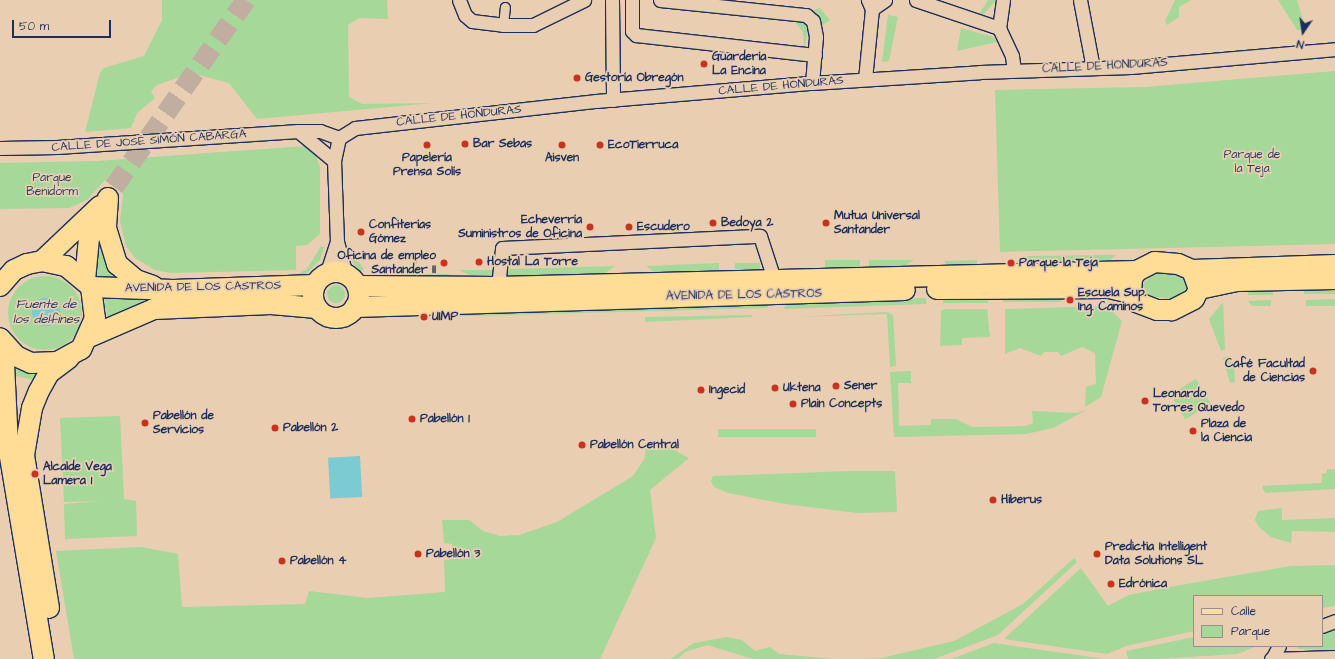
<!DOCTYPE html>
<meta charset="utf-8">
<style>
body{margin:0}
#map{position:relative;width:1335px;height:659px;overflow:hidden;background:#eaceb1;font-family:"Architects Daughter",sans-serif}
div>[style]{position:absolute}
[style*='--x']{left:calc(var(--x)*1px);top:calc(var(--y)*1px);width:calc(var(--w)*1px);rotate:calc(var(--a)*1deg)}
.green>*{inset:0;background:#a6d899;transform-origin:0 0}
.round{border-radius:50%}
.water>*{inset:0;background:#7acbd2;transform-origin:0 0}
.primary-tunnel>*{height:20px;margin-top:-10px;transform-origin:0;background:repeating-linear-gradient(90deg,#c1aea0 0 20px,transparent 0 30px)}
.roads{filter:drop-shadow(1px 0 #1b2f5e) drop-shadow(-1px 0 #1b2f5e) drop-shadow(0 1px #1b2f5e) drop-shadow(0 -1px #1b2f5e)}
.pedestrian>*{height:9px;margin:-4.5px;padding:0 4.5px;transform-origin:4.5px;border-radius:4.5px;background:#eaceb1}
.minor>*{height:13px;margin:-6.5px;padding:0 6.5px;transform-origin:6.5px;border-radius:6.5px;background:#eaceb1}
.primary>*{height:20px;margin:-10px;padding:0 10px;transform-origin:10px;border-radius:10px;background:#ffdd96}
.primary>.ring{margin:-10px;padding:0;box-sizing:content-box;background:none;border:20px solid #ffdd96;border-radius:50%}
.dots>*{width:11px;height:11px;translate:-50% -50%;box-sizing:border-box;border:2px solid #eaceb1;border-radius:50%}
span{translate:-50% -50%;white-space:nowrap;text-align:center;line-height:1.15;-webkit-text-stroke:3.5px #eaceb1;paint-order:stroke}
.poi-label{font-size:12px;color:#1b2f5e;font-weight:700}
.left{translate:0 -50%;text-align:left}
.right{translate:-100% -50%;text-align:right}
.street-label{font-size:12px;color:#1b2f5e}
.park-label{font-size:12px;color:#294064}
.water-label{font-size:13px;color:#243f6a;font-style:italic}
.legend{position:absolute;left:1193px;top:595px;width:130px;height:52px;box-sizing:border-box;background:#eaceb1;border:1px solid #978e90;margin:0;padding:5px 7px;list-style:none;font-size:12px;color:#1b2f5e}
.legend li{display:flex;align-items:center;gap:8px;height:20px}
.legend b{width:20px;border:1px solid #978e90}
.north{position:absolute;left:1283px;top:12px;width:40px;height:40px;-webkit-text-stroke:3px #eaceb1;paint-order:stroke;rotate:193deg;font-size:11px;font-weight:700;line-height:16px;text-align:center;color:#1b2f5e}
.north::after{content:'';display:block;margin:auto;width:14px;height:18px;background:#1b2f5e;clip-path:polygon(50% 0,100% 100%,50% 72%,0 100%)}
.scale{position:absolute;left:12px;top:20px;width:99px;height:18px;box-sizing:border-box;border:2px solid #1b2f5e;border-top:0;padding-left:5px;font-size:12px;line-height:14px;white-space:nowrap;color:#1b2f5e;-webkit-text-stroke:3px #eaceb1;paint-order:stroke}
</style>
<div id="map">
<div class="green">
<div style="clip-path:polygon(162px 0,387px 0,388px 19px,359px 18px,348px 25px,349px 97px,362px 104px,433px 103px,257px 119px,229px 83px,191px 73px,157px 85px,151px 91px,155px 98px,137px 113px,131px 128px,85px 132px,100px 73px,104px 68px,144px 56px,162px 20px)"></div>
<div style="clip-path:polygon(988px 0,996px 0,984px 14px,978px 16px)"></div>
<div style="clip-path:polygon(1175px 0,1191px 0,1179px 7px,1179px 17px,1167px 25px,1165px 21px)"></div>
<div style="clip-path:polygon(1278px 0,1297px 0,1306px 30px,1297px 30px)"></div>
<div style="clip-path:polygon(820px 8px,830px 20px,820px 27px,812px 11px)"></div>
<div style="clip-path:polygon(888px 15px,898px 17px,889px 61px,882px 62px)"></div>
<div style="clip-path:polygon(800px 20px,809px 28px,804px 48px,803px 32px,795px 22px)"></div>
<div style="clip-path:polygon(961px 28px,993px 37px,997px 42px,957px 51px)"></div>
<div style="clip-path:polygon(1335px 71px,1335px 244px,1000px 252px,995px 90px,1145px 87px)"></div>
<div style="clip-path:polygon(306px 146px,315px 153px,320px 167px,320px 234px,307px 245px,296px 246px,296px 270px,171px 273px,155px 270px,135px 258px,126px 246px,120px 222px,123px 194px,105px 180px,87px 200px,69px 208px,0 209px,0 163px,97px 161px)"></div>
<div style="clip-path:polygon(94px 242px,102px 243px,126px 279px,113px 280px,97px 276px)"></div>
<div style="clip-path:polygon(321px 246px,324px 247px,320px 260px,304px 276px,181px 281px,180px 278px,295px 276px,307px 269px)"></div>
<div style="clip-path:polygon(349px 249px,364px 269px,361px 272px,351px 260px)"></div>
<div style="clip-path:polygon(1116px 255px,1109px 261px,1028px 263px,1027px 256px)"></div>
<div style="left:860px;top:260px;width:8px;height:35px;rotate:90deg"></div>
<div style="clip-path:polygon(869px 260px,914px 260px,904px 266px,869px 267px)"></div>
<div style="clip-path:polygon(977px 260px,977px 265px,948px 266px,944px 261px)"></div>
<div style="clip-path:polygon(719px 263px,719px 270px,654px 272px,646px 266px)"></div>
<div style="left:735px;top:263px;width:25px;height:6px"></div>
<div style="clip-path:polygon(615px 266px,604px 274px,506px 277px,505px 269px)"></div>
<div style="clip-path:polygon(459px 270px,494px 270px,494px 277px,473px 277px)"></div>
<div style="clip-path:polygon(1156px 273px,1170px 273px,1186px 279px,1186px 291px,1170px 299px,1149px 296px,1142px 284px)"></div>
<div style="clip-path:polygon(403px 274px,449px 274px,450px 277px,403px 278px)"></div>
<div class="round" style="left:8px;top:276px;width:74px;height:74px"></div>
<div class="round" style="left:327px;top:285px;width:18px;height:18px"></div>
<div style="left:1335px;top:287px;width:7px;height:31px;rotate:90deg"></div>
<div style="left:1273px;top:289px;width:6px;height:25px;rotate:90deg"></div>
<div style="left:1061px;top:294px;width:8px;height:58px;rotate:90deg"></div>
<div style="clip-path:polygon(104px 296px,123px 298px,168px 297px,107px 317px)"></div>
<div style="left:988px;top:296px;width:7px;height:45px;rotate:90deg"></div>
<div style="clip-path:polygon(926px 298px,926px 304px,783px 309px,790px 301px)"></div>
<div style="clip-path:polygon(1335px 299px,1335px 306px,1306px 306px,1306px 300px)"></div>
<div style="clip-path:polygon(1271px 300px,1271px 306px,1252px 306px,1248px 301px)"></div>
<div style="clip-path:polygon(1223px 302px,1225px 349px,1221px 351px,1209px 319px)"></div>
<div style="clip-path:polygon(769px 304px,767px 308px,433px 317px,433px 310px)"></div>
<div style="clip-path:polygon(1107px 306px,1122px 321px,1101px 397px,1085px 407px,1086px 387px,1096px 384px,1095px 353px,1082px 347px,1061px 356px,1058px 352px,1044px 352px,1041px 356px,1020px 348px,1005px 354px,1005px 309px)"></div>
<div style="clip-path:polygon(945px 309px,987px 309px,990px 337px,962px 338px,962px 345px,940px 346px,941px 311px)"></div>
<div style="clip-path:polygon(887px 312px,893px 315px,896px 366px,890px 367px,887px 314px,795px 317px)"></div>
<div style="clip-path:polygon(752px 315px,752px 317px,645px 322px,645px 317px)"></div>
<div style="clip-path:polygon(1228px 356px,1234px 364px,1235px 382px,1230px 383px,1223px 358px)"></div>
<div style="clip-path:polygon(17px 367px,38px 373px,34px 380px,16px 376px)"></div>
<div style="clip-path:polygon(911px 371px,911px 383px,898px 383px,899px 426px,931px 425px,931px 419px,956px 419px,972px 427px,1026px 426px,1033px 423px,1032px 411px,1076px 413px,1086px 410px,1053px 428px,1026px 434px,894px 437px,890px 372px)"></div>
<div style="left:1196px;top:379px;width:29px;height:30px;rotate:59deg"></div>
<div style="clip-path:polygon(120px 416px,124px 499px,136px 501px,137px 536px,65px 539px,64px 504px,101px 501px,64px 502px,60px 418px)"></div>
<div style="left:816px;top:429px;width:8px;height:98px;rotate:90deg"></div>
<div style="clip-path:polygon(659px 442px,689px 458px,650px 490px,656px 538px,600px 659px,74px 659px,56px 551px,141px 547px,178px 554px,182px 607px,305px 604px,309px 591px,368px 598px,445px 592px,444px 560px,453px 559px,452px 544px,444px 543px,442px 520px,469px 520px,483px 531px,500px 536px,519px 535px,557px 522px,633px 476px,645px 458px,646px 443px)"></div>
<div style="clip-path:polygon(1327px 469px,1335px 469px,1335px 489px,1265px 493px,1262px 486px,1322px 483px,1322px 474px,1327px 473px)"></div>
<div style="clip-path:polygon(851px 471px,895px 471px,897px 512px,857px 513px,785px 504px,728px 493px,714px 487px,711px 481px,713px 476px)"></div>
<div style="clip-path:polygon(1282px 508px,1282px 520px,1335px 518px,1335px 532px,1292px 531px,1291px 543px,1271px 537px,1258px 526px,1255px 520px,1258px 511px)"></div>
<div style="clip-path:polygon(1074px 558px,1077px 562px,998px 635px,934px 659px,857px 659px,881px 658px,954px 641px,1023px 604px)"></div>
<div style="clip-path:polygon(1335px 565px,1335px 606px,1322px 608px,1322px 596px,1194px 596px,1194px 631px,1126px 646px,1107px 654px,1004px 639px,1081px 568px,1108px 606px,1129px 595px,1186px 584px,1291px 566px)"></div>
<div style="clip-path:polygon(1335px 628px,1335px 650px,1298px 649px,1296px 646px,1322px 646px,1322px 633px)"></div>
<div style="clip-path:polygon(726px 637px,742px 640px,755px 651px,770px 647px,779px 654px,836px 659px,753px 659px,707px 645px,685px 652px,678px 659px,670px 659px,694px 643px)"></div>
<div style="clip-path:polygon(1194px 637px,1194px 646px,1257px 646px,1237px 654px,1158px 659px,1128px 659px,1126px 651px)"></div>
<div style="clip-path:polygon(994px 643px,1105px 659px,951px 659px)"></div>
</div>
<div class="water">
<div class="round" style="left:32px;top:298px;width:28px;height:28px"></div>
<div style="left:360px;top:456px;width:41px;height:32px;rotate:87deg"></div>
</div>
<div class="primary-tunnel">
<div style="--x:114;--y:187;--w:229;--a:-54.8"></div>
</div>
<div class="roads">
<div class="pedestrian">
<div style="--x:503;--y:25;--w:18;--a:-84"></div>
</div>
<div class="minor">
<div style="--x:459;--y:0;--w:16;--a:68"></div>
<div style="--x:465;--y:15;--w:9;--a:41"></div>
<div style="--x:472;--y:21;--w:31;--a:7"></div>
<div style="--x:503;--y:25;--w:30;--a:0"></div>
<div style="--x:533;--y:25;--w:57;--a:-26.1"></div>
<div style="--x:612;--y:0;--w:100;--a:89.4"></div>
<div style="--x:632;--y:0;--w:31;--a:90"></div>
<div style="--x:632;--y:31;--w:6;--a:45"></div>
<div style="--x:636;--y:35;--w:180;--a:6.4"></div>
<div style="--x:660;--y:0;--w:147;--a:5.9"></div>
<div style="--x:806;--y:15;--w:9;--a:41"></div>
<div style="--x:813;--y:21;--w:16;--a:79"></div>
<div style="--x:816;--y:37;--w:46;--a:95"></div>
<div style="--x:916;--y:0;--w:88;--a:18.6"></div>
<div style="--x:1003;--y:0;--w:28;--a:98"></div>
<div style="--x:999;--y:28;--w:31;--a:65"></div>
<div style="--x:1012;--y:56;--w:14;--a:82"></div>
<div style="--x:1080;--y:0;--w:69;--a:79.2"></div>
<div style="--x:872;--y:9;--w:16;--a:-35"></div>
<div style="--x:865;--y:79;--w:70;--a:-84.3"></div>
<div style="--x:872;--y:9;--w:10;--a:-114"></div>
<div style="--x:298;--y:131;--w:47;--a:39.8"></div>
<div style="--x:0;--y:148;--w:57;--a:-1"></div>
<div style="--x:57;--y:147;--w:242;--a:-3.8"></div>
<div style="--x:298;--y:131;--w:22;--a:0"></div>
<div style="--x:320;--y:131;--w:20;--a:20"></div>
<div style="--x:326;--y:275;--w:35;--a:-72"></div>
<div style="--x:346;--y:275;--w:34;--a:-105"></div>
<div style="--x:337;--y:242;--w:81;--a:-92.1"></div>
<div style="--x:334;--y:161;--w:24;--a:-78"></div>
<div style="--x:339;--y:138;--w:19;--a:-32"></div>
<div style="--x:355;--y:128;--w:243;--a:-6.4"></div>
<div style="--x:596;--y:101;--w:217;--a:-4.8"></div>
<div style="--x:812;--y:83;--w:168;--a:-3.7"></div>
<div style="--x:980;--y:72;--w:151;--a:-1.9"></div>
<div style="--x:1131;--y:67;--w:205;--a:-5"></div>
<div style="--x:498;--y:287;--w:39;--a:-84"></div>
<div style="--x:502;--y:248;--w:258;--a:-2.7"></div>
<div style="--x:760;--y:236;--w:45;--a:72"></div>
<div style="--x:1322;--y:626;--w:14;--a:-21"></div>
<div style="--x:1271;--y:659;--w:64;--a:-1.8"></div>
<div style="--x:1272;--y:659;--w:15;--a:-62"></div>
</div>
<div class="primary">
<div style="--x:108;--y:198;--w:30;--a:94"></div>
<div style="--x:106;--y:228;--w:38;--a:73"></div>
<div style="--x:117;--y:264;--w:25;--a:40"></div>
<div style="--x:136;--y:280;--w:18;--a:19"></div>
<div style="--x:42;--y:261;--w:80;--a:-43.5"></div>
<div style="--x:1155;--y:262;--w:23;--a:5"></div>
<div style="--x:1178;--y:264;--w:15;--a:23"></div>
<div style="--x:1192;--y:270;--w:20;--a:70"></div>
<div style="--x:1199;--y:289;--w:11;--a:117"></div>
<div style="--x:1194;--y:299;--w:25;--a:153"></div>
<div style="--x:1172;--y:310;--w:15;--a:180"></div>
<div style="--x:1157;--y:310;--w:22;--a:-159"></div>
<div style="--x:1136;--y:302;--w:10;--a:-119"></div>
<div style="--x:1131;--y:293;--w:15;--a:-86"></div>
<div style="--x:1132;--y:278;--w:9;--a:-54"></div>
<div style="--x:1137;--y:271;--w:20;--a:-27"></div>
<div style="--x:1192;--y:270;--w:143;--a:-2"></div>
<div class="ring" style="left:313px;top:272px;width:26px;height:26px"></div>
<div style="--x:85;--y:280;--w:42;--a:-84.6"></div>
<div style="--x:89;--y:238;--w:33;--a:-65"></div>
<div style="--x:0;--y:286;--w:21;--a:-49"></div>
<div style="--x:14;--y:270;--w:14;--a:-25"></div>
<div style="--x:27;--y:264;--w:15;--a:-11"></div>
<div style="--x:42;--y:261;--w:25;--a:12"></div>
<div style="--x:66;--y:266;--w:33;--a:40"></div>
<div style="--x:91;--y:287;--w:31;--a:83"></div>
<div style="--x:95;--y:318;--w:34;--a:114"></div>
<div style="--x:81;--y:349;--w:26;--a:151"></div>
<div style="--x:58;--y:362;--w:27;--a:178"></div>
<div style="--x:31;--y:363;--w:17;--a:-155"></div>
<div style="--x:16;--y:356;--w:24;--a:-132"></div>
<div style="--x:357;--y:286;--w:141;--a:0.4"></div>
<div style="--x:498;--y:287;--w:639;--a:-1.43"></div>
<div style="--x:91;--y:287;--w:82;--a:2.1"></div>
<div style="--x:173;--y:290;--w:142;--a:-2"></div>
<div style="--x:937;--y:289;--w:172;--a:-0.3"></div>
<div style="--x:1109;--y:288;--w:23;--a:13"></div>
<div style="--x:1199;--y:289;--w:40;--a:-12"></div>
<div style="--x:1238;--y:281;--w:97;--a:-1.2"></div>
<div style="--x:355;--y:307;--w:550;--a:-1.77"></div>
<div style="--x:89;--y:337;--w:71;--a:-23.3"></div>
<div style="--x:154;--y:309;--w:117;--a:-2.4"></div>
<div style="--x:271;--y:304;--w:46;--a:5"></div>
<div style="--x:3;--y:343;--w:102;--a:87.2"></div>
<div style="--x:8;--y:445;--w:217;--a:80.5"></div>
<div style="--x:49;--y:608;--w:155;--a:-99.3"></div>
<div style="--x:24;--y:455;--w:48;--a:-80.3"></div>
<div style="--x:32;--y:408;--w:18;--a:-68"></div>
<div style="--x:39;--y:391;--w:21;--a:-61"></div>
<div style="--x:49;--y:373;--w:25;--a:-37"></div>
</div>
</div>
<div class="dots">
<div style="left:704px;top:64px;background:#c8321e"></div>
<div style="left:577px;top:78px;background:#c8321e"></div>
<div style="left:465px;top:144px;background:#c8321e"></div>
<div style="left:427px;top:145px;background:#c8321e"></div>
<div style="left:562px;top:145px;background:#c8321e"></div>
<div style="left:600px;top:145px;background:#c8321e"></div>
<div style="left:713px;top:223px;background:#c8321e"></div>
<div style="left:826px;top:223px;background:#c8321e"></div>
<div style="left:590px;top:227px;background:#c8321e"></div>
<div style="left:629px;top:227px;background:#c8321e"></div>
<div style="left:361px;top:232px;background:#c8321e"></div>
<div style="left:479px;top:262px;background:#c8321e"></div>
<div style="left:444px;top:263px;background:#c8321e"></div>
<div style="left:1011px;top:263px;background:#c8321e"></div>
<div style="left:1070px;top:300px;background:#c8321e"></div>
<div style="left:424px;top:317px;background:#c8321e"></div>
<div style="left:1313px;top:371px;background:#c8321e"></div>
<div style="left:836px;top:386px;background:#c8321e"></div>
<div style="left:775px;top:388px;background:#c8321e"></div>
<div style="left:701px;top:390px;background:#c8321e"></div>
<div style="left:1145px;top:401px;background:#c8321e"></div>
<div style="left:793px;top:404px;background:#c8321e"></div>
<div style="left:412px;top:419px;background:#c8321e"></div>
<div style="left:145px;top:423px;background:#c8321e"></div>
<div style="left:275px;top:428px;background:#c8321e"></div>
<div style="left:1193px;top:431px;background:#c8321e"></div>
<div style="left:582px;top:445px;background:#c8321e"></div>
<div style="left:35px;top:474px;background:#c8321e"></div>
<div style="left:993px;top:500px;background:#c8321e"></div>
<div style="left:418px;top:554px;background:#c8321e"></div>
<div style="left:1097px;top:554px;background:#c8321e"></div>
<div style="left:282px;top:561px;background:#c8321e"></div>
<div style="left:1111px;top:584px;background:#c8321e"></div>
</div>
<div class="poi-label">
<span class="left" style="left:712px;top:64px">Guardería<br>La Encina</span>
<span class="left" style="left:585px;top:78px">Gestoría Obregón</span>
<span class="left" style="left:473px;top:144px">Bar Sebas</span>
<span class="left" style="left:608px;top:145px">EcoTierruca</span>
<span style="left:427px;top:165px">Papelería<br>Prensa Solís</span>
<span style="left:562px;top:158px">Aisven</span>
<span class="left" style="left:834px;top:223px">Mutua Universal<br>Santander</span>
<span class="right" style="left:582px;top:227px">Echeverría<br>Suministros de Oficina</span>
<span class="left" style="left:721px;top:223px">Bedoya 2</span>
<span class="left" style="left:369px;top:232px">Confiterías<br>Gómez</span>
<span class="left" style="left:637px;top:227px">Escudero</span>
<span class="right" style="left:436px;top:263px">Oficina de empleo<br>Santander II</span>
<span class="left" style="left:487px;top:262px">Hostal La Torre</span>
<span class="left" style="left:1019px;top:263px">Parque la Teja</span>
<span class="left" style="left:1078px;top:300px">Escuela Sup.<br>Ing. Caminos</span>
<span class="left" style="left:432px;top:317px">UIMP</span>
<span class="right" style="left:1305px;top:371px">Café Facultad<br>de Ciencias</span>
<span class="left" style="left:844px;top:386px">Sener</span>
<span class="left" style="left:783px;top:388px">Uktena</span>
<span class="left" style="left:709px;top:390px">Ingecid</span>
<span class="left" style="left:1153px;top:401px">Leonardo<br>Torres Quevedo</span>
<span class="left" style="left:801px;top:404px">Plain Concepts</span>
<span class="left" style="left:153px;top:423px">Pabellón de<br>Servicios</span>
<span class="left" style="left:420px;top:419px">Pabellón 1</span>
<span class="left" style="left:1201px;top:431px">Plaza de<br>la Ciencia</span>
<span class="left" style="left:283px;top:428px">Pabellón 2</span>
<span class="left" style="left:590px;top:445px">Pabellón Central</span>
<span class="left" style="left:43px;top:474px">Alcalde Vega<br>Lamera 1</span>
<span class="left" style="left:1001px;top:500px">Hiberus</span>
<span class="left" style="left:1105px;top:554px">Predictia Intelligent<br>Data Solutions SL</span>
<span class="left" style="left:426px;top:554px">Pabellón 3</span>
<span class="left" style="left:290px;top:561px">Pabellón 4</span>
<span class="left" style="left:1119px;top:584px">Edrónica</span>
</div>
<div class="street-label">
<span style="left:1105px;top:66px;rotate:-3deg">CALLE DE HONDURAS</span>
<span style="left:781px;top:86px;rotate:-5deg">CALLE DE HONDURAS</span>
<span style="left:459px;top:116px;rotate:-6deg">CALLE DE HONDURAS</span>
<span style="left:149px;top:141px;rotate:-4deg">CALLE DE JOSÉ SIMÓN CABARGA</span>
<span style="left:203px;top:287px;rotate:-1deg">AVENIDA DE LOS CASTROS</span>
<span style="left:744px;top:295px;rotate:-1deg">AVENIDA DE LOS CASTROS</span>
</div>
<div class="park-label">
<span style="left:1252px;top:162px">Parque de<br>la Teja</span>
<span style="left:52px;top:185px">Parque<br>Benidorm</span>
</div>
<div class="water-label">
<span style="left:46px;top:312px">Fuente de<br>los delfines</span>
</div>
<ul class="legend">
<li><b style="height:5px;background:#ffdd96"></b>Calle</li>
<li><b style="height:11px;background:#a6d899"></b>Parque</li>
</ul>
<div class="north">N</div>
<div class="scale">50 m</div>
</div>
